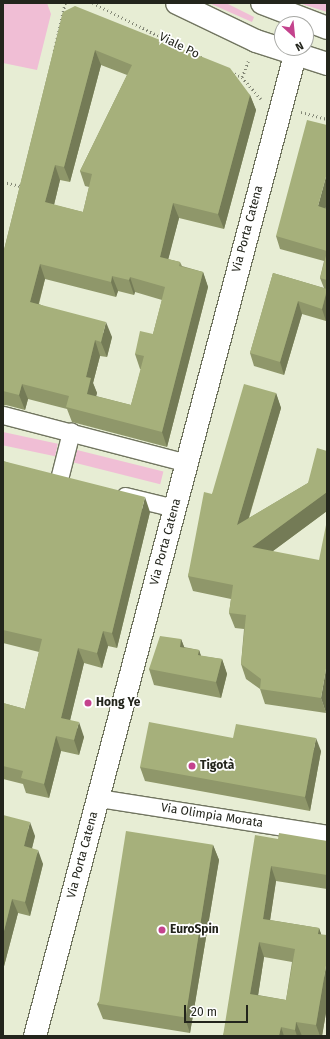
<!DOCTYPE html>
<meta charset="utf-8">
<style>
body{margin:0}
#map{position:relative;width:330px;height:1039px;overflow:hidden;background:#e7edd4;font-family:"Fira Sans",sans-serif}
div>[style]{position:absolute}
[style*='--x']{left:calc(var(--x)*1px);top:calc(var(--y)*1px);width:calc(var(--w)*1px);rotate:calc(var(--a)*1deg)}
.green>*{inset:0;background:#f0bed5;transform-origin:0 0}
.path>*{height:2.5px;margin-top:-1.25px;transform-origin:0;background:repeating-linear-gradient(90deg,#838776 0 1px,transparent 0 4px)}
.roads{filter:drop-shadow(1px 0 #717560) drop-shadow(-1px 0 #717560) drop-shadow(0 1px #717560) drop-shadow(0 -1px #717560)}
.street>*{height:17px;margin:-8.5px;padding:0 8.5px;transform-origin:8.5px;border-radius:8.5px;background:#fff}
.secondary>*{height:22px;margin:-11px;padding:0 11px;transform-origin:11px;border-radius:11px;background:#fff}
.wall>*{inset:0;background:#8f976a}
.shaded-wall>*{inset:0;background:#747b56}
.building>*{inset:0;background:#a6b07b;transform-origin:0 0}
.dots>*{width:11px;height:11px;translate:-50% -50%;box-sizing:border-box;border:2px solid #fff;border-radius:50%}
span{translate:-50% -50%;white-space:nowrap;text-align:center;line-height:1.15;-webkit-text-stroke:3.5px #fff;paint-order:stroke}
.street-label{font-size:12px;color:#23251c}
.poi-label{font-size:12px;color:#23251c;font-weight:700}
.left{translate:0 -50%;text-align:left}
.frame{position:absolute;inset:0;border:4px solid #23251c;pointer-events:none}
.north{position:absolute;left:274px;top:16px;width:40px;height:40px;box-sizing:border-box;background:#fff;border:1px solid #a7a8a4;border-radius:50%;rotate:153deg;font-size:11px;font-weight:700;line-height:16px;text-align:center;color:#23251c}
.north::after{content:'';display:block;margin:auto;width:14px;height:18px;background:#c4438d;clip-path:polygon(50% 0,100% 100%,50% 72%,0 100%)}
.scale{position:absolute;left:184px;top:1005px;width:64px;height:18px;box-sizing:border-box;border:2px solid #23251c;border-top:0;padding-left:5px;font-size:12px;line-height:14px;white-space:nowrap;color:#23251c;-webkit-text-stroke:3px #fff;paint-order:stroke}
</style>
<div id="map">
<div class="green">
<div style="clip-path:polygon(3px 3px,47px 3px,51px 14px,37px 70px,3px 63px)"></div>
<div style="clip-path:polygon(209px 3px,226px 3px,254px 17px,252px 22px)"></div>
<div style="clip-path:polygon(300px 3px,327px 3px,327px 12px,305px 5px)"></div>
<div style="left:3px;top:432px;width:56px;height:13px;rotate:12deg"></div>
<div style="left:77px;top:450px;width:89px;height:13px;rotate:14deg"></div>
</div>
<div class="path">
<div style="--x:93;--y:3;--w:123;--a:26.6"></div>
<div style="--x:54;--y:51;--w:49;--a:-77.1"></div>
<div style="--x:231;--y:72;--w:12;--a:24"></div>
<div style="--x:242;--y:77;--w:29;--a:49"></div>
<div style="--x:242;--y:77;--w:17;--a:-69"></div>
<div style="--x:301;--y:112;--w:27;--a:15"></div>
<div style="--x:3;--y:182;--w:18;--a:13"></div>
</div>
<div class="roads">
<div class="street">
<div style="--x:3;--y:415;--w:190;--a:14.6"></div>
<div style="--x:59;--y:479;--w:49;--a:-75.7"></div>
<div style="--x:125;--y:496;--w:51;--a:13.5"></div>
<div style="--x:98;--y:798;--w:232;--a:8.9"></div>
</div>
<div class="secondary">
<div style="--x:177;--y:3;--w:88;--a:25.7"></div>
<div style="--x:256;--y:41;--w:75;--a:17.9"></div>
<div style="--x:262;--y:3;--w:70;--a:21"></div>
<div style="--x:35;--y:1036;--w:1022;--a:-75.15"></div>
</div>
</div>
<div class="wall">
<div style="clip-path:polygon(evenodd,63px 12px,250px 95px,256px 110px,224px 229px,179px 218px,168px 259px,180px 262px,182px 266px,203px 272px,208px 287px,167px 447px,72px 422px,67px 409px,28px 399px,25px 410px,6px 405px,3px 406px,3px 254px,63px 12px,101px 65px,127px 75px,80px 171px,85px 186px,89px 187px,83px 212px,54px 205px,60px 180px,70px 182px,101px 65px,63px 12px,45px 279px,116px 297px,118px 291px,134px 295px,135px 292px,162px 300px,153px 334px,135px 354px,140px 369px,141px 369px,131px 405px,96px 396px,97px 393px,93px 383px,100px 356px,107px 357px,112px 337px,39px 304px,45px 279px)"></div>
<div style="clip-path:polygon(326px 208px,327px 209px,327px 319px,326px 321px,302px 314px,284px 375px,254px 366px,250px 353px,273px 273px,324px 288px,320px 278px,324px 261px,280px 249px,276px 236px)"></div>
<div style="clip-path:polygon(276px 393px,281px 408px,249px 518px,308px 483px,327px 451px,327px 511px,273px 551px,326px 713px,265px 704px,260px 689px,246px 679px,241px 664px,244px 629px,235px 628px,229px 613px,231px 599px,193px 591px,188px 576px,212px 494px)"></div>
<div style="clip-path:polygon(3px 461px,150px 512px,117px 648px,108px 646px,102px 668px,84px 663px,70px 720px,84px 737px,79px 755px,61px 751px,49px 798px,26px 793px,23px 784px,3px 779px,3px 703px,25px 709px,39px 652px,3px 643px)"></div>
<div style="clip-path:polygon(181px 639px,184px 647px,199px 650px,201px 656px,222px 659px,227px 674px,221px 698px,154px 685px,149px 669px)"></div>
<div style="clip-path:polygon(233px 738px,321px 751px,310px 811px,145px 781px,140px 767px)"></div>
<div style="clip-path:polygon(3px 815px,35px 836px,32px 848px,43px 864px,30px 916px,18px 913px,3px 970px)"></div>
<div style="clip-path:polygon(evenodd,278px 839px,327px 841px,327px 889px,276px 881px,270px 920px,319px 928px,321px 934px,327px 1007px,322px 1036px,223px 1036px,278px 839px,264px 957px,292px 962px,286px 1000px,258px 995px,264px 957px)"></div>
<div style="clip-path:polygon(213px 845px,219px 860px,190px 1033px,103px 1019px,97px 1004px)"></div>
</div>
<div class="shaded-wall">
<div style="clip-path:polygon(95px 50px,101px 65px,70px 182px,64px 167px)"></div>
<div style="clip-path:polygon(250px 95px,256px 110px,224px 229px,218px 214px)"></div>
<div style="clip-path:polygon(55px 165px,60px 180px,51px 217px,45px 202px)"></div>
<div style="clip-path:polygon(327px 173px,327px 203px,323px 219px,318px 206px)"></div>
<div style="clip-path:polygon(173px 203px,179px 218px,165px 272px,160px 257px)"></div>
<div style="clip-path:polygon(40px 264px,45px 279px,35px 317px,30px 302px)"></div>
<div style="clip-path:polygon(203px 272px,208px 287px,167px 447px,162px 432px)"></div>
<div style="clip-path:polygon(112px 276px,118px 291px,116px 297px,111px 282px)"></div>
<div style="clip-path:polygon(130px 277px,135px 292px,134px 295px,129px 280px)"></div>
<div style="clip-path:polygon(327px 291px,327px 319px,326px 321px,322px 309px)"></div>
<div style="clip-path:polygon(298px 301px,302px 314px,284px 375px,280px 362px)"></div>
<div style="clip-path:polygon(106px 322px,112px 337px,107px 357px,101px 342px)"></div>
<div style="clip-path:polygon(95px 340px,100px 356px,93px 383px,97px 393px,93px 409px,87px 394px,86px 377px)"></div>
<div style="clip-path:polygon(22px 384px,28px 399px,25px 410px,19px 395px)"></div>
<div style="clip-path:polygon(276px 393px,281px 408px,242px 540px,237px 525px)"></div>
<div style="clip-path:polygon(327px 492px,327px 511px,258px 562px,252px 547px)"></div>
<div style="clip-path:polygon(145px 497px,150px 512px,117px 648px,112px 633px)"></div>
<div style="clip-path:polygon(103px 631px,108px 646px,102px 668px,97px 653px)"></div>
<div style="clip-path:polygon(181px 639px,187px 654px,180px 647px)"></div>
<div style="clip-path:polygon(78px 648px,84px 663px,67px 733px,61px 718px)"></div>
<div style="clip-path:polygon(199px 650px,204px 665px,198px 655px)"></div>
<div style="clip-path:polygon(222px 659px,227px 674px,221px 698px,216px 682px)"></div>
<div style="clip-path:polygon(327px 663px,327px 708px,326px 713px,321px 698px)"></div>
<div style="clip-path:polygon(79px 722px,84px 737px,79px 755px,74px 740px)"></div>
<div style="clip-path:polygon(56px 736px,61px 751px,49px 798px,44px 784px)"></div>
<div style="clip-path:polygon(316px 738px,321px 751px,310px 811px,305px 797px)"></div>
<div style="clip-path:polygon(30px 822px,35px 836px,29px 860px,24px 846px)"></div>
<div style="clip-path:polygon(213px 845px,219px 860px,190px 1033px,185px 1018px)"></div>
<div style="clip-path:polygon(38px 850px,43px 864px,30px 916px,25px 902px)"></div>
<div style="clip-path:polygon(271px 866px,276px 881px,268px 934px,263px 919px)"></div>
<div style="clip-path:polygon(12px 899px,18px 913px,3px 970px,3px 935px)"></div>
<div style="clip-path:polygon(319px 928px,324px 943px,318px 934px)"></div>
<div style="clip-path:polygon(259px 942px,264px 957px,256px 1009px,250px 994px)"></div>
<div style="clip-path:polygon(327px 960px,327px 1007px,322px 1036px,320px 1036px,316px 1025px)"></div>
<div style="clip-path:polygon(296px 1022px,302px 1036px,297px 1036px,295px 1030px)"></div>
<div style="clip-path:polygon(281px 1027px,284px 1036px,279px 1036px)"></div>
</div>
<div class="building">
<div style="clip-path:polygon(evenodd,75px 6px,230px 68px,250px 95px,218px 214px,173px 203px,160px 257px,180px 262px,179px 266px,203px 272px,162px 432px,66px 407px,69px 396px,22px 384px,19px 395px,3px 391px,3px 254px,63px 12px,75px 6px,95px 50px,132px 65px,80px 171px,92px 174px,83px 212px,45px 202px,55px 165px,64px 167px,95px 50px,75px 6px,40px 264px,111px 282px,112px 276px,129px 280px,130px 277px,165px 287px,153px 334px,140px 331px,135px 354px,144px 356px,131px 405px,87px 394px,91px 378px,86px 377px,95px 340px,101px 342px,106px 322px,30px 302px,40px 264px)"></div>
<div style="clip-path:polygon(307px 120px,327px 125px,327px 173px,318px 206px,327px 209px,327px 251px,276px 236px)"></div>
<div style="clip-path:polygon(327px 252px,327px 280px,320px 278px)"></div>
<div style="clip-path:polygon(273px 273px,327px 289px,322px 309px,298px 301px,280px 362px,250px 353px)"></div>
<div style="clip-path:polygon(244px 384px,276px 393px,237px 525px,308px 483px,317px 448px,327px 451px,327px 492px,252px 547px,319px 560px,327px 520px,327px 663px,321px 698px,260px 689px,261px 679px,241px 664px,246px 615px,229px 613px,233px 585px,188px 576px,204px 492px,212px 494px)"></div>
<div style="clip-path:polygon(3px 461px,145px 497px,112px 633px,103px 631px,97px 653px,78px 648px,61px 718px,79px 722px,74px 740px,56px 736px,44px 784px,21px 778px,23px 771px,3px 766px,3px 703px,25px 709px,42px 639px,3px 630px)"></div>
<div style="clip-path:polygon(160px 636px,181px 639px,180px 647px,199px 650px,198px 655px,222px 659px,216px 682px,149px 669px)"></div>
<div style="clip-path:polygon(149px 722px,233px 738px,236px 724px,316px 738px,305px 797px,140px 767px)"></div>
<div style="clip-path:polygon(3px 815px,30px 822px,24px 846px,38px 850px,25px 902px,12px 899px,3px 935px)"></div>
<div style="left:126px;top:831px;width:88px;height:175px;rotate:9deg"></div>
<div style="clip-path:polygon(evenodd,279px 833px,327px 841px,327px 875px,271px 866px,263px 919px,319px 928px,318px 934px,327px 935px,327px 960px,316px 1025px,296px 1022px,295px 1030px,281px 1027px,279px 1036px,223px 1036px,255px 835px,278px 839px,279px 833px,259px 942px,295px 949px,286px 1000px,250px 994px,259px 942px)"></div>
</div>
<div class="dots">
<div style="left:88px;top:703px;background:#c4438d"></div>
<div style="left:192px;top:766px;background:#c4438d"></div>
<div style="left:162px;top:930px;background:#c4438d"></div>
</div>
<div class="street-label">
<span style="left:179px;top:46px;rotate:26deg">Viale Po</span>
<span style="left:248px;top:229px;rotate:-75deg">Via Porta Catena</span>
<span style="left:166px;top:542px;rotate:-75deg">Via Porta Catena</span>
<span style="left:212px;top:816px;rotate:9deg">Via Olimpia Morata</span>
<span style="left:83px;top:855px;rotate:-75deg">Via Porta Catena</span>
</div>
<div class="poi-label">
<span class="left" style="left:96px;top:703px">Hong Ye</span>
<span class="left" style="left:200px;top:766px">Tigotà</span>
<span class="left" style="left:170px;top:930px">EuroSpin</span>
</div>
<div class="frame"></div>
<div class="north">N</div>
<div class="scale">20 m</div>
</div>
